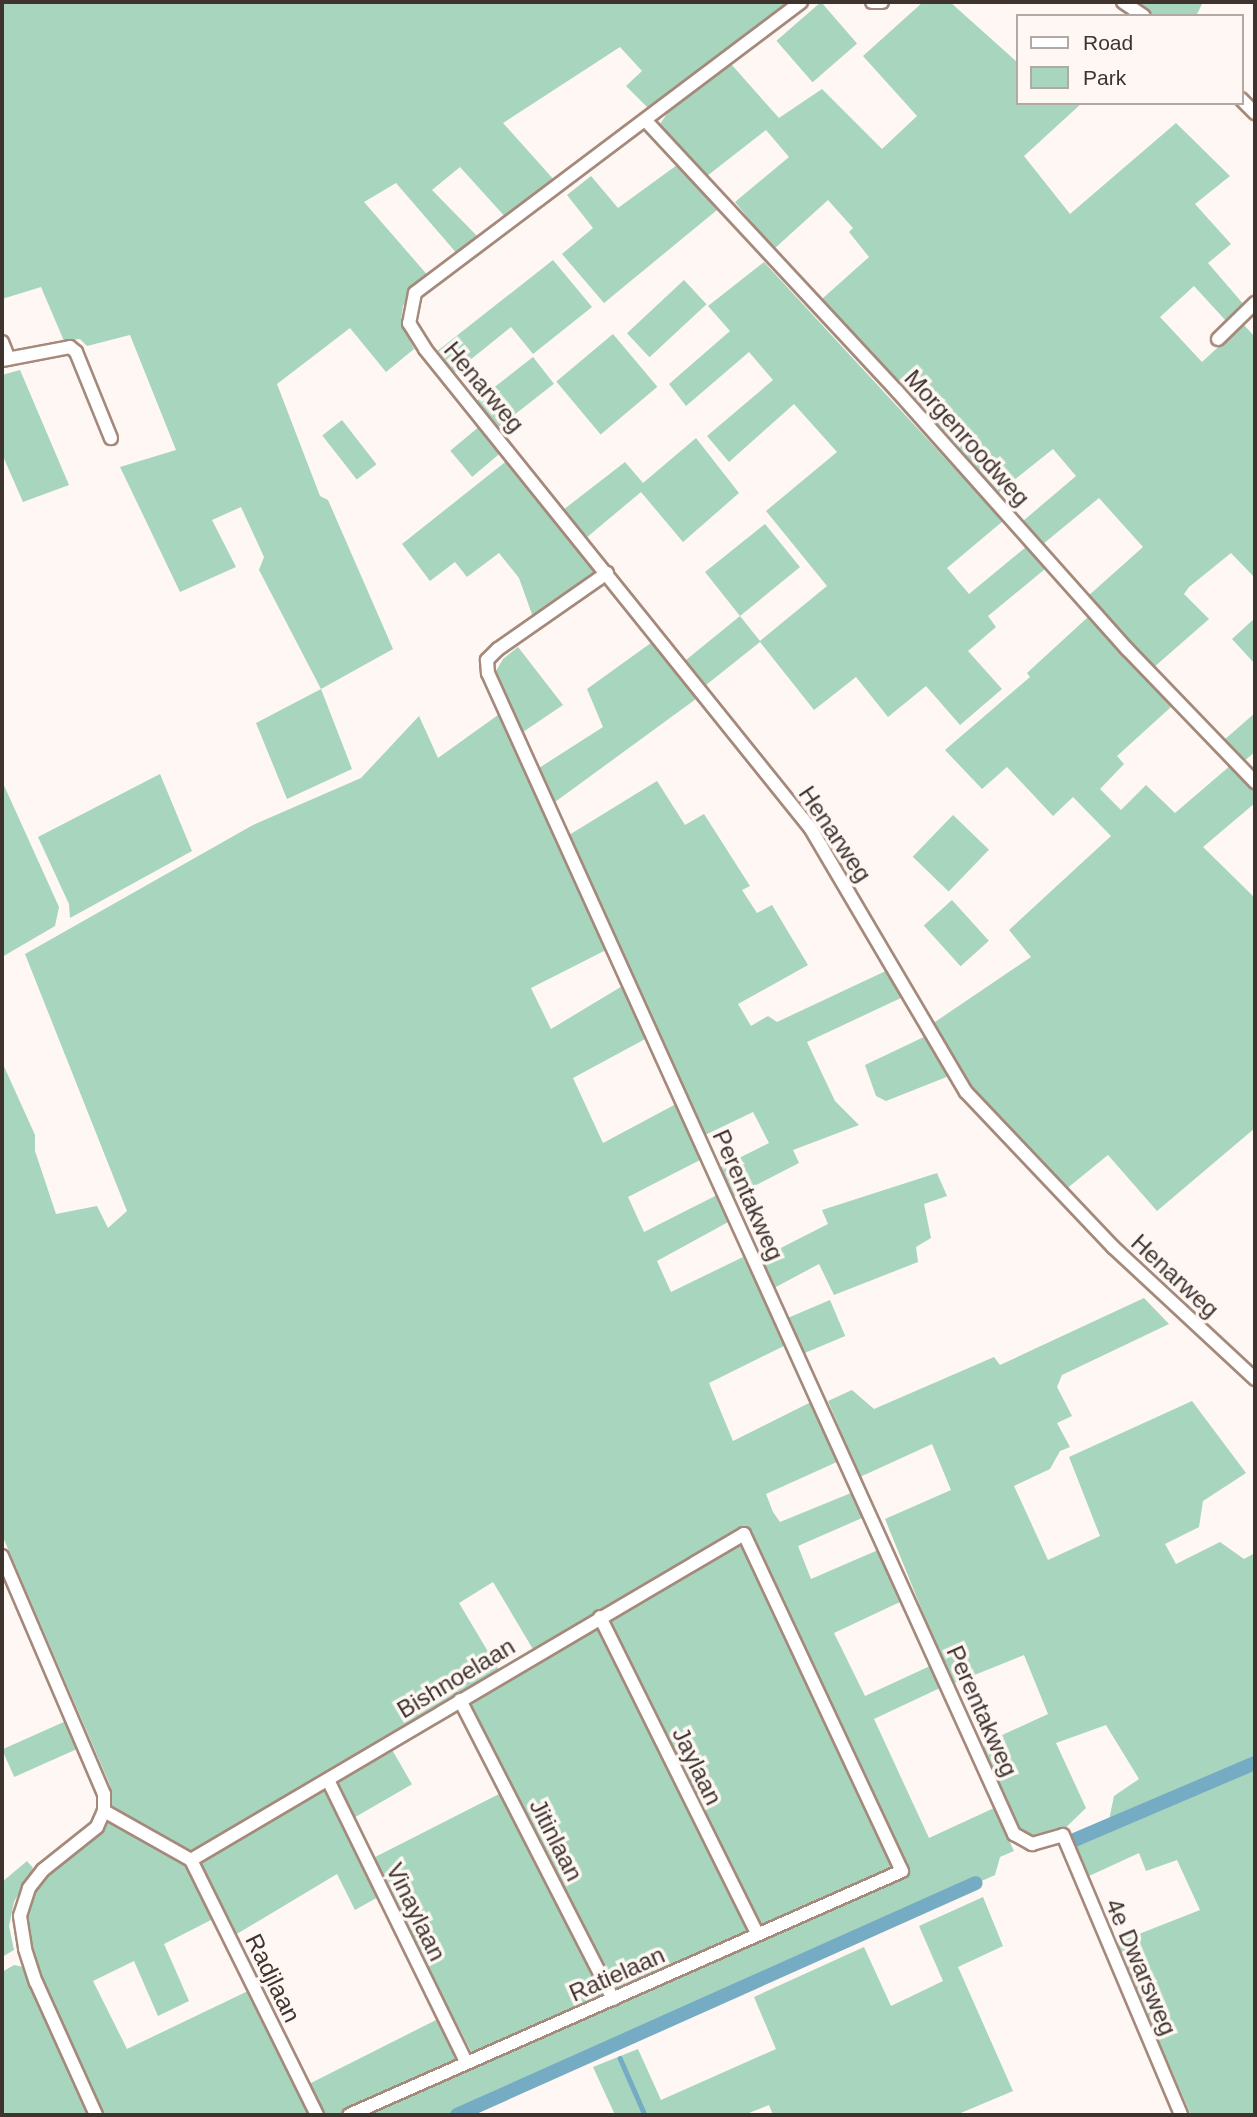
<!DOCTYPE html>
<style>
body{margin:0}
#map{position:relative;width:1257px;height:2117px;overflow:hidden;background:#fef7f4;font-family:Helvetica,sans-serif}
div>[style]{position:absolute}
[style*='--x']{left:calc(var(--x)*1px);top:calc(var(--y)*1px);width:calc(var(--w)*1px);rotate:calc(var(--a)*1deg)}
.green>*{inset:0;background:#a7d5be;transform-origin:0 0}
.stream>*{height:4.5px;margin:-2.25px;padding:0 2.25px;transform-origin:2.25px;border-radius:2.25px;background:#75acc4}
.canal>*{height:14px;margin:-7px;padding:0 7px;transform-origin:7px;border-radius:7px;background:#75acc4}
.roads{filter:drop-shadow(2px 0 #a5897b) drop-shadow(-2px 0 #a5897b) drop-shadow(0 2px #a5897b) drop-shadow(0 -2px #a5897b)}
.street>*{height:12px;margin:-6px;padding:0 6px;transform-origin:6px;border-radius:6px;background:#fff}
span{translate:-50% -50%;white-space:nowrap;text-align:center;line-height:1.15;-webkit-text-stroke:7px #fef7f4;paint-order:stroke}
.street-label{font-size:24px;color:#3f332d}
.frame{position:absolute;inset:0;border:4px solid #3f332d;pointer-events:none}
.legend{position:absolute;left:1016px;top:14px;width:228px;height:91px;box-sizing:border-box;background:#fef7f4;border:2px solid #b2a9a4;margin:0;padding:9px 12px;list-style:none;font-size:21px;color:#3f332d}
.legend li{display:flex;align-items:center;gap:14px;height:35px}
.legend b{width:35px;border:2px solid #b2a9a4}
</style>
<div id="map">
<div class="green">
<div style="clip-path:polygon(2px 2px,788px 2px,649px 109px,626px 86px,642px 71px,620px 47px,503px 123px,555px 181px,508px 220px,460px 167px,432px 190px,481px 240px,459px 256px,396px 183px,364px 202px,430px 278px,412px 290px,403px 306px,401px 321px,414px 349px,386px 372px,350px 328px,277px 384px,320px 496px,328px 500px,393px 649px,321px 689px,352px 769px,287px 799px,256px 723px,321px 689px,259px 570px,264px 557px,241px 507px,212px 520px,236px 567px,180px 592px,120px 467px,176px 450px,130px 335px,87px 346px,80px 339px,64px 341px,41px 287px,2px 299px)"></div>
<div style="left:821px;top:2px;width:55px;height:59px;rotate:49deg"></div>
<div style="clip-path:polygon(923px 2px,950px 2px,1017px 62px,1017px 103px,1082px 103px,1024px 156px,1070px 214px,1176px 123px,1230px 176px,1195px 204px,1231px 244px,1208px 263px,1245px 306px,1227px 322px,1194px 286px,1160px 317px,1202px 362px,1243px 324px,1255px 337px,1255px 578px,1231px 553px,1189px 587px,1184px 594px,1209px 619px,1153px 668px,1087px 597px,1143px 547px,1099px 498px,1043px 544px,1023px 521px,1076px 476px,1053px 449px,998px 493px,822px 299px,869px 257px,849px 232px,853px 228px,828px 200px,774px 249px,735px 202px,789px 157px,766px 130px,707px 176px,660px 124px,671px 108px,731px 64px,779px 118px,822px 89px,882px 149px,917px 116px,863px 56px)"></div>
<div style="clip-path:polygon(1134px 2px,1203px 2px,1196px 16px,1154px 16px)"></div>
<div style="clip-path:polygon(677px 165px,717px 210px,604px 303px,562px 254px,593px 228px,567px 195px,591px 176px,618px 208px)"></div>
<div style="clip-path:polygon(553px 260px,592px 307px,533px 354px,511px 327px,454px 373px,436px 352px)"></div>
<div style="clip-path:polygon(764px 262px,1003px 521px,947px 568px,969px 594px,1026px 547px,1045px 569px,988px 616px,996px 627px,968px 651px,1002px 689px,960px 725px,926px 686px,888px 717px,856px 677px,814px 710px,760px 642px,706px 685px,686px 660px,740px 616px,705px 572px,765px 524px,800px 567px,740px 616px,760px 641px,827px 586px,766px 511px,837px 452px,794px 404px,729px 462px,707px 436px,773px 380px,749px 352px,686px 406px,669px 384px,730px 331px,708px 306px)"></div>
<div style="left:684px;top:280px;width:33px;height:78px;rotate:47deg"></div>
<div style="left:613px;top:334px;width:69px;height:74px;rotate:50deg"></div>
<div style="left:533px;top:357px;width:34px;height:73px;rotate:52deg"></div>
<div style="clip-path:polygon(20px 370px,69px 485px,23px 502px,2px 454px,2px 375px)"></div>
<div style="left:342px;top:420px;width:56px;height:25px;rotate:52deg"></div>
<div style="left:481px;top:425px;width:34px;height:40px;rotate:50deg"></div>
<div style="clip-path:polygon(696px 438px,739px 493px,683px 542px,641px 492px,586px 538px,563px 510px,625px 462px,643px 483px)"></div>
<div style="clip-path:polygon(509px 459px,600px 573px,534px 620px,519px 578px,499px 553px,467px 577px,455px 562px,430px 581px,402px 544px)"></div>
<div style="clip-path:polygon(1088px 617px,1171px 707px,1117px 756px,1124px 764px,1100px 789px,1121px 810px,1146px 785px,1175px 813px,1231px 765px,1255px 790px,1255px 803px,1203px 847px,1255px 898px,1255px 1128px,1157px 1211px,1108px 1155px,1065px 1190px,968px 1092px,932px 1024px,1031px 957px,1009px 930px,1111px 836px,1073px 797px,1053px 816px,1007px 767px,982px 789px,945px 750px,1030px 677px,1027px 673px)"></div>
<div style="clip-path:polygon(1255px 618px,1255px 664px,1232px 639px)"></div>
<div style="clip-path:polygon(655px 640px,700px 696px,555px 802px,539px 768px,603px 727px,587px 689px)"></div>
<div style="clip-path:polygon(518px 647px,563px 705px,523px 732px,493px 676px,503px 659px)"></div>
<div style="clip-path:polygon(1255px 713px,1255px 752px,1244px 761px,1224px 740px)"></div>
<div style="clip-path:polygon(498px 715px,608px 949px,531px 988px,551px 1029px,624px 985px,647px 1038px,573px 1078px,603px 1143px,676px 1104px,700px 1160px,628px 1197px,644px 1232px,719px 1194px,730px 1221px,657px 1261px,671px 1292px,743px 1257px,786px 1345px,709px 1383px,733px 1441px,811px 1402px,839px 1461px,766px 1494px,773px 1512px,780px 1522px,851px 1493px,862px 1518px,798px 1546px,811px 1579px,878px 1550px,900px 1602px,834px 1633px,865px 1696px,930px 1666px,940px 1688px,874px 1719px,929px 1838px,994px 1808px,1014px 1851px,1000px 1857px,995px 1875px,457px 2115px,362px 2115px,907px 1872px,747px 1527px,534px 1651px,493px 1582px,459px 1603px,499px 1670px,191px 1854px,119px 1815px,112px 1806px,110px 1785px,2px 1535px,2px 1062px,35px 1135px,35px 1151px,56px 1214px,97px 1206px,108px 1228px,127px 1211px,25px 954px,253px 825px,361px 778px,419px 716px,438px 758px)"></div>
<div style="clip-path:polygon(160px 774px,192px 851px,70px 918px,69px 904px,38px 837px)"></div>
<div style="clip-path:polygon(2px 781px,59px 907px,55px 926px,2px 957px)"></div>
<div style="clip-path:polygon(657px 781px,685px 825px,704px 814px,750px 886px,742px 890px,757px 913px,772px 905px,808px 965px,738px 1004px,751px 1026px,768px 1016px,777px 1022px,890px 969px,903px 997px,807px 1042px,835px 1101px,859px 1125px,793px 1150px,799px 1163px,733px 1197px,719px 1168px,769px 1143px,753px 1112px,703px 1136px,569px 835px)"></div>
<div style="left:953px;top:815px;width:50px;height:58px;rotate:44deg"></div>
<div style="left:952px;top:900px;width:55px;height:38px;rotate:48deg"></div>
<div style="clip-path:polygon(926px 1036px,949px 1076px,886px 1101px,876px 1096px,865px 1065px)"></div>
<div style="clip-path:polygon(937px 1173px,947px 1196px,924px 1204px,931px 1238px,916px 1247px,918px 1262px,834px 1295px,819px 1264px,774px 1288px,761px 1258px,828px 1224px,822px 1210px)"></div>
<div style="clip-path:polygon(1144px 1298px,1169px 1324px,1062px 1375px,1057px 1387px,1072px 1416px,1057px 1423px,1070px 1447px,1060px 1451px,1050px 1469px,1014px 1486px,1048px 1560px,1100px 1536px,1069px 1457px,1192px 1401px,1246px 1473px,1203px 1501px,1199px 1527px,1165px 1544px,1176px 1564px,1220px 1542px,1244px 1559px,1255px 1553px,1255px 2115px,1191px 2115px,1116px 1943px,1200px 1910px,1177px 1860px,1146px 1871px,1139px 1853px,1089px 1876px,1072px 1841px,1108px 1825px,1114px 1796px,1139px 1779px,1106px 1725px,1056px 1743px,1086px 1808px,1060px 1833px,1036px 1841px,1020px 1835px,982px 1749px,989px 1741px,1048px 1714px,1024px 1655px,952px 1684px,885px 1519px,951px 1490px,932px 1444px,860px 1477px,828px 1401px,852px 1390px,874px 1409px,994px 1357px,1000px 1365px)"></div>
<div style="left:830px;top:1300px;width:39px;height:46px;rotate:67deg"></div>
<div style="left:742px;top:1540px;width:364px;height:157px;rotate:65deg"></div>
<div style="left:598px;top:1623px;width:343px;height:152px;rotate:64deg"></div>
<div style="left:66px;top:1721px;width:30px;height:70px;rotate:66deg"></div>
<div style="left:391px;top:1748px;width:42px;height:66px;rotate:60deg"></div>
<div style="clip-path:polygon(324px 1786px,380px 1896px,355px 1910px,337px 1874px,235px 1935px,198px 1862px)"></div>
<div style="left:501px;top:1793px;width:229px;height:144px;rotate:63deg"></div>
<div style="clip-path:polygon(106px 1818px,184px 1863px,213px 1919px,164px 1944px,189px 2001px,158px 2016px,134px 1961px,93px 1981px,127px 2049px,250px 1990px,311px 2115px,105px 2115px,32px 1956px,25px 1911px,46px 1873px)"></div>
<div style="clip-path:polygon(27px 1861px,33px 1868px,14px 1902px,9px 1926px,14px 1950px,2px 1957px,2px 1882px)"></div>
<div style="clip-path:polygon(983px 1897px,1003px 1946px,958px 1967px,1013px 2091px,956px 2115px,773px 2115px,769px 2105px,744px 2115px,615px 2115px,593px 2067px,638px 2049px,661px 2100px,776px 2049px,754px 1997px,864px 1947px,891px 2006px,943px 1981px,919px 1926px)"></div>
<div style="clip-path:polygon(14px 1965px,23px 1967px,88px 2115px,2px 2115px,2px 1972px)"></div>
<div style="clip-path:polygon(438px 2019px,458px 2061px,338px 2115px,321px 2115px,307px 2085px)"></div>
</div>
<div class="stream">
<div style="--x:620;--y:2058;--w:62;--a:66.3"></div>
</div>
<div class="canal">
<div style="--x:1072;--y:1841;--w:199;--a:-23.1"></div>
<div style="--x:457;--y:2115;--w:568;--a:-24.09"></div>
</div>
<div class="roads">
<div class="street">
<div style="--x:801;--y:2;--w:483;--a:143"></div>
<div style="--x:415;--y:293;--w:31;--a:101"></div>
<div style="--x:409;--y:323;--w:31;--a:58"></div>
<div style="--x:425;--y:349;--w:616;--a:51.19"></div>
<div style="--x:811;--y:829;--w:305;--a:59.5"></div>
<div style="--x:966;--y:1092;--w:214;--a:46.5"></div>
<div style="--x:1113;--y:1247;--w:194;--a:42.9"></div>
<div style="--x:872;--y:2;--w:10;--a:0"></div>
<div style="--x:1123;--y:2;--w:25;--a:34"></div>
<div style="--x:1241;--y:99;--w:20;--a:45"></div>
<div style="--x:647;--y:122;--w:367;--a:47.1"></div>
<div style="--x:897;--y:391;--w:346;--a:48.3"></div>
<div style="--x:1127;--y:649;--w:185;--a:46.1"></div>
<div style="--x:1218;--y:339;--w:52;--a:-44.2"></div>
<div style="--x:2;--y:342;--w:18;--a:68"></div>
<div style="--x:2;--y:360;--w:69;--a:-10.8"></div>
<div style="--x:70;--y:347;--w:8;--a:40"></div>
<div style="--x:76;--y:352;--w:93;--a:67.9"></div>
<div style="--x:607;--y:573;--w:133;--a:145.1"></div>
<div style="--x:498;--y:649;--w:16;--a:135"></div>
<div style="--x:487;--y:660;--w:13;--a:86"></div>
<div style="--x:488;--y:673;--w:1275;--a:65.63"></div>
<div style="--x:1014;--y:1834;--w:21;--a:29"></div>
<div style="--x:1032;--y:1844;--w:32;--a:-16"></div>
<div style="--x:1063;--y:1835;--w:304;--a:67.1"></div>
<div style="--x:2;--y:1556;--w:259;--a:66.8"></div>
<div style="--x:104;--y:1794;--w:17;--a:90"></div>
<div style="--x:104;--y:1811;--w:17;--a:114"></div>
<div style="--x:97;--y:1827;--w:69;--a:141.5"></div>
<div style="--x:43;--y:1870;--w:23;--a:128"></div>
<div style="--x:29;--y:1888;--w:29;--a:108"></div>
<div style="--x:20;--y:1916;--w:33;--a:81"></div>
<div style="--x:25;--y:1949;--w:35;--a:72"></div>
<div style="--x:36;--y:1982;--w:146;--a:65.7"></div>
<div style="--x:600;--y:1617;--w:353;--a:63.6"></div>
<div style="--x:460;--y:1700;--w:336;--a:62.9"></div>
<div style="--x:328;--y:1780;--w:314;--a:63.9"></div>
<div style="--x:104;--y:1811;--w:100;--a:29.4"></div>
<div style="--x:191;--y:1860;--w:642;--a:-30.52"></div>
<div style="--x:744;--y:1534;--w:372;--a:64.9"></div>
<div style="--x:902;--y:1871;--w:604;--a:156.19"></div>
<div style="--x:191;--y:1860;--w:284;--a:63.7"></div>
</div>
</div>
<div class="street-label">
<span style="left:484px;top:387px;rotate:50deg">Henarweg</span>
<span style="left:967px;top:438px;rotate:48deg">Morgenroodweg</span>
<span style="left:835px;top:834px;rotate:56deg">Henarweg</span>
<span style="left:748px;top:1195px;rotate:66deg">Perentakweg</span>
<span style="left:1175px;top:1276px;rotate:43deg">Henarweg</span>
<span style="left:456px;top:1678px;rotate:-31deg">Bishnoelaan</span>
<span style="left:982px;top:1711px;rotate:66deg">Perentakweg</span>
<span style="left:697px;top:1766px;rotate:64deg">Jaylaan</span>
<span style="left:556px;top:1840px;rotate:63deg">Jitinlaan</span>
<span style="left:416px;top:1912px;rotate:64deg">Vinaylaan</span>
<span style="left:1141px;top:1967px;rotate:67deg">4e Dwarsweg</span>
<span style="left:617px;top:1974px;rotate:-24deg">Ratielaan</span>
<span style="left:273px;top:1978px;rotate:64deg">Radjlaan</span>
</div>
<div class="frame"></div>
<ul class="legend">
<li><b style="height:9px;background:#fff"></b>Road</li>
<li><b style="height:19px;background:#a7d5be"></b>Park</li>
</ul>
</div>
